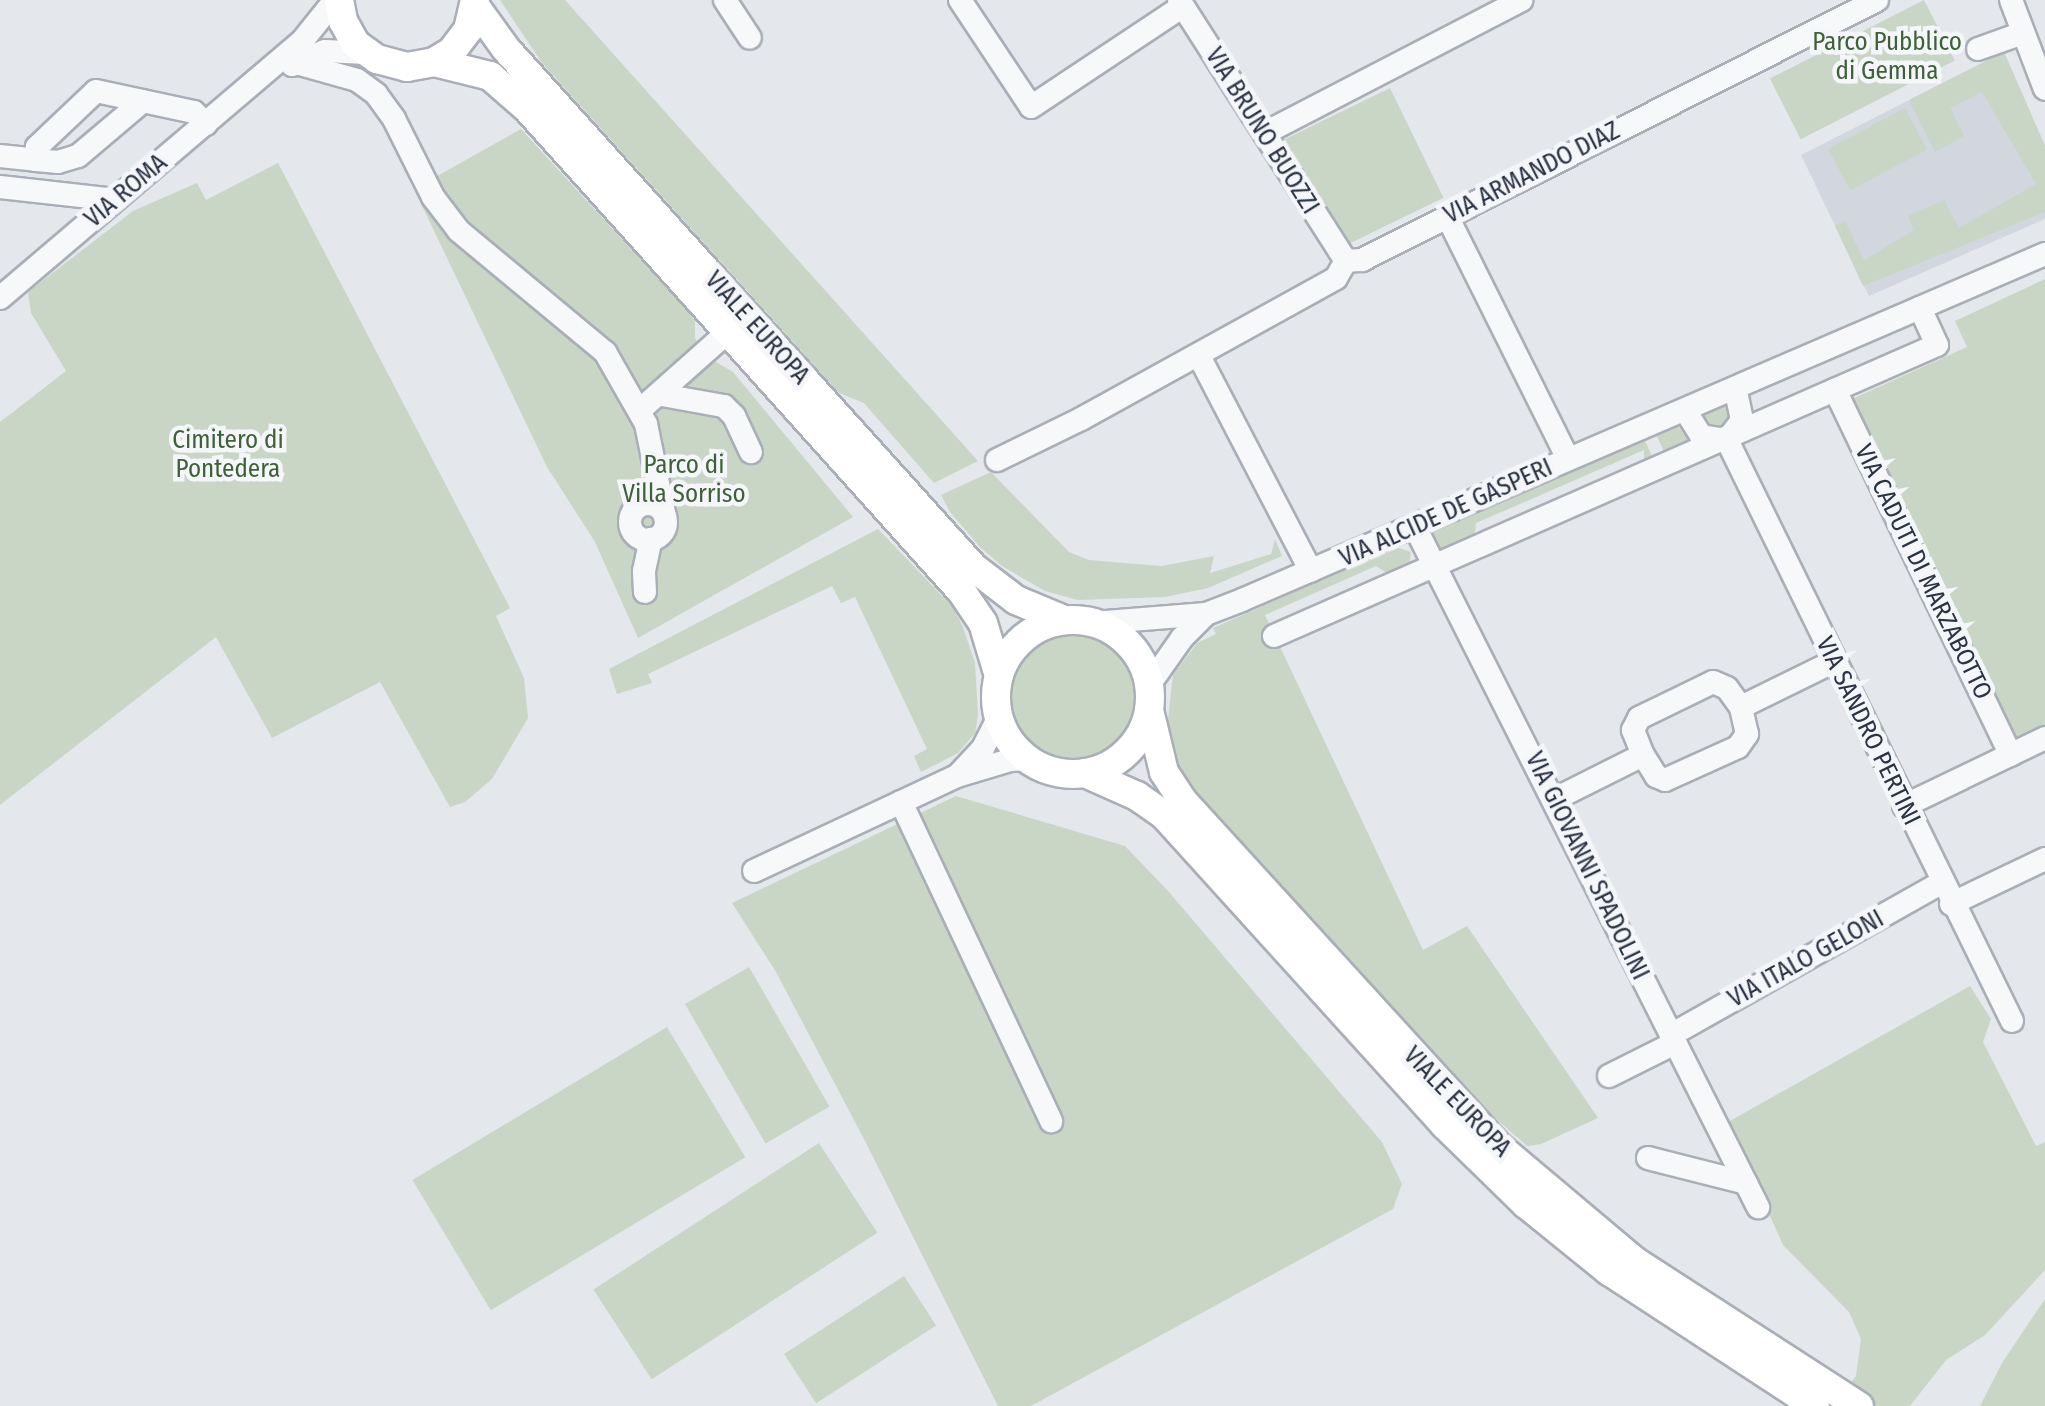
<!DOCTYPE html>
<style>
body{margin:0}
#map{position:relative;width:2045px;height:1406px;overflow:hidden;background:#e4e7ec;font-family:"Fira Sans Condensed",sans-serif}
div>[style]{position:absolute}
[style*='--x']{left:calc(var(--x)*1px);top:calc(var(--y)*1px);width:calc(var(--w)*1px);rotate:calc(var(--a)*1deg)}
.built>*{inset:0;background:#d2d6de}
.green>*{inset:0;background:#c9d6c5;transform-origin:0 0}
.round{border-radius:50%}
.roads{filter:drop-shadow(2px 0 #a9aeb7) drop-shadow(-2px 0 #a9aeb7) drop-shadow(0 2px #a9aeb7) drop-shadow(0 -2px #a9aeb7)}
.minor>*{height:22px;margin:-11px;padding:0 11px;transform-origin:11px;border-radius:11px;background:#f7f8fa}
.minor>.ring{margin:-11px;padding:0;box-sizing:content-box;background:none;border:22px solid #f7f8fa;border-radius:50%}
.major>*{height:28px;margin:-14px;padding:0 14px;transform-origin:14px;border-radius:14px;background:#fff}
.major>.ring{margin:-14px;padding:0;box-sizing:content-box;background:none;border:28px solid #fff;border-radius:50%}
span{translate:-50% -50%;white-space:nowrap;text-align:center;line-height:1.15;-webkit-text-stroke:9px #f4f6f9;paint-order:stroke}
.park-label{font-size:25px;color:#3f6138}
.street-label{font-size:25px;color:#2b3445}
</style>
<div id="map">
<div class="built">
<div style="clip-path:polygon(2004px 52px,2045px 146px,2045px 219px,1869px 296px,1801px 155px)"></div>
</div>
<div class="green">
<div style="clip-path:polygon(500px 0,565px 0,978px 461px,934px 483px,864px 403px,839px 393px,542px 63px)"></div>
<div style="left:1924px;top:0;width:68px;height:173px;rotate:63deg"></div>
<div style="clip-path:polygon(2004px 52px,2045px 146px,2045px 212px,1863px 286px,1835px 226px,1845px 221px,1864px 260px,1914px 230px,1908px 216px,1944px 200px,1959px 228px,2036px 184px,1982px 92px,1950px 108px,1964px 136px,1935px 152px,1909px 100px)"></div>
<div style="left:1390px;top:88px;width:122px;height:117px;rotate:64deg"></div>
<div style="left:1905px;top:108px;width:47px;height:87px;rotate:62deg"></div>
<div style="clip-path:polygon(521px 129px,684px 307px,695px 321px,695px 338px,704px 355px,733px 372px,853px 517px,638px 638px,595px 542px,547px 467px,414px 189px)"></div>
<div style="clip-path:polygon(278px 163px,510px 608px,496px 616px,524px 678px,528px 718px,492px 779px,465px 802px,450px 807px,380px 682px,272px 738px,216px 637px,0 805px,0 422px,66px 371px,31px 313px,28px 292px,133px 211px,197px 183px,206px 200px)"></div>
<div style="clip-path:polygon(2045px 279px,2045px 727px,2018px 740px,1852px 399px,1967px 347px,1955px 321px)"></div>
<div style="clip-path:polygon(1726px 405px,1733px 413px,1728px 428px,1708px 430px,1701px 416px)"></div>
<div style="clip-path:polygon(1678px 426px,1691px 444px,1666px 456px,1657px 436px)"></div>
<div style="clip-path:polygon(1645px 441px,1654px 461px,1644px 466px,1644px 450px,1476px 523px,1474px 540px,1441px 555px,1432px 532px)"></div>
<div style="clip-path:polygon(991px 472px,1069px 552px,1089px 560px,1162px 566px,1214px 556px,1210px 573px,1271px 554px,1275px 539px,1282px 556px,1208px 588px,1165px 597px,1078px 600px,1045px 591px,1002px 566px,980px 547px,950px 512px,941px 495px)"></div>
<div style="clip-path:polygon(878px 529px,953px 607px,963px 627px,975px 663px,978px 716px,975px 733px,958px 753px,921px 772px,914px 756px,927px 749px,855px 597px,841px 603px,832px 586px,648px 674px,652px 683px,617px 694px,609px 669px)"></div>
<div style="clip-path:polygon(1396px 547px,1411px 552px,1409px 567px,1390px 575px,1376px 566px,1265px 615px,1423px 950px,1467px 926px,1598px 1118px,1541px 1144px,1527px 1146px,1485px 1109px,1193px 790px,1176px 762px,1167px 728px,1173px 675px,1197px 643px,1216px 634px,1213px 628px)"></div>
<div class="round" style="left:1009px;top:630px;width:130px;height:130px"></div>
<div style="clip-path:polygon(956px 796px,1125px 846px,1169px 892px,1382px 1142px,1402px 1184px,1393px 1209px,1031px 1406px,998px 1406px,865px 1141px,776px 972px,732px 903px)"></div>
<div style="left:749px;top:967px;width:161px;height:74px;rotate:60deg"></div>
<div style="clip-path:polygon(1970px 986px,1991px 1019px,1983px 1042px,2036px 1146px,2045px 1142px,2045px 1270px,1985px 1335px,1946px 1360px,1910px 1406px,1827px 1406px,1836px 1403px,1856px 1376px,1861px 1339px,1849px 1312px,1783px 1245px,1728px 1122px)"></div>
<div style="left:667px;top:1027px;width:152px;height:297px;rotate:59deg"></div>
<div style="left:819px;top:1143px;width:107px;height:269px;rotate:57deg"></div>
<div style="left:904px;top:1276px;width:59px;height:143px;rotate:57deg"></div>
<div style="clip-path:polygon(2045px 1299px,2045px 1406px,1980px 1406px,2002px 1363px)"></div>
</div>
<div class="roads">
<div class="minor">
<div style="--x:725;--y:0;--w:45;--a:56.7"></div>
<div style="--x:960;--y:0;--w:128;--a:56.4"></div>
<div style="--x:1031;--y:107;--w:182;--a:-33.6"></div>
<div style="--x:1179;--y:0;--w:310;--a:57.4"></div>
<div style="--x:2011;--y:0;--w:95;--a:69.1"></div>
<div style="--x:1978;--y:49;--w:48;--a:-19.6"></div>
<div style="--x:296;--y:63;--w:63;--a:15.6"></div>
<div style="--x:357;--y:80;--w:24;--a:36"></div>
<div style="--x:376;--y:94;--w:31;--a:54"></div>
<div style="--x:394;--y:119;--w:87;--a:63.4"></div>
<div style="--x:433;--y:197;--w:43;--a:52.6"></div>
<div style="--x:459;--y:231;--w:190;--a:39.7"></div>
<div style="--x:605;--y:352;--w:83;--a:60.3"></div>
<div style="--x:646;--y:424;--w:95;--a:78.5"></div>
<div style="--x:292;--y:65;--w:36;--a:-23"></div>
<div style="--x:325;--y:51;--w:41;--a:2.8"></div>
<div style="--x:1265;--y:133;--w:289;--a:-27.4"></div>
<div style="--x:0;--y:156;--w:36;--a:6"></div>
<div style="--x:36;--y:160;--w:13;--a:-86"></div>
<div style="--x:37;--y:147;--w:81;--a:-43.5"></div>
<div style="--x:96;--y:91;--w:100;--a:12.1"></div>
<div style="--x:194;--y:112;--w:17;--a:45"></div>
<div style="--x:36;--y:160;--w:22;--a:5"></div>
<div style="--x:58;--y:162;--w:21;--a:-17"></div>
<div style="--x:78;--y:156;--w:85;--a:-40.2"></div>
<div style="--x:0;--y:187;--w:116;--a:6.4"></div>
<div style="--x:1447;--y:216;--w:271;--a:63.5"></div>
<div style="--x:1346;--y:261;--w:16;--a:-4"></div>
<div style="--x:1362;--y:260;--w:577;--a:-26.79"></div>
<div style="--x:0;--y:298;--w:398;--a:-40.4"></div>
<div style="--x:303;--y:40;--w:51;--a:-51.3"></div>
<div style="--x:1199;--y:356;--w:242;--a:62.5"></div>
<div style="--x:1835;--y:390;--w:405;--a:64.3"></div>
<div style="--x:662;--y:395;--w:63;--a:10.1"></div>
<div style="--x:724;--y:406;--w:14;--a:45"></div>
<div style="--x:734;--y:416;--w:40;--a:65"></div>
<div style="--x:640;--y:410;--w:119;--a:-41.6"></div>
<div style="--x:1685;--y:410;--w:31;--a:58"></div>
<div style="--x:1701;--y:436;--w:26;--a:9"></div>
<div style="--x:1727;--y:440;--w:25;--a:-53"></div>
<div style="--x:1742;--y:420;--w:33;--a:-102"></div>
<div style="--x:1727;--y:440;--w:647;--a:63.87"></div>
<div style="--x:997;--y:460;--w:93;--a:-26"></div>
<div style="--x:1081;--y:419;--w:291;--a:-28.9"></div>
<div style="--x:1336;--y:278;--w:20;--a:-60"></div>
<div class="ring" style="left:630px;top:504px;width:14px;height:14px"></div>
<div style="--x:1415;--y:527;--w:762;--a:63.23"></div>
<div style="--x:645;--y:592;--w:21;--a:-93"></div>
<div style="--x:644;--y:571;--w:33;--a:-78"></div>
<div style="--x:1093;--y:623;--w:113;--a:-4.6"></div>
<div style="--x:1206;--y:614;--w:39;--a:-21"></div>
<div style="--x:1242;--y:600;--w:874;--a:-23.31"></div>
<div style="--x:1274;--y:636;--w:724;--a:-23.7"></div>
<div style="--x:1937;--y:345;--w:41;--a:-114.7"></div>
<div style="--x:1149;--y:685;--w:57;--a:-54.9"></div>
<div style="--x:1182;--y:638;--w:34;--a:-45"></div>
<div style="--x:1643;--y:755;--w:25;--a:58"></div>
<div style="--x:1656;--y:776;--w:10;--a:24"></div>
<div style="--x:1665;--y:780;--w:80;--a:-24.3"></div>
<div style="--x:1738;--y:747;--w:16;--a:-55"></div>
<div style="--x:1747;--y:734;--w:28;--a:-103"></div>
<div style="--x:958;--y:775;--w:37;--a:-47"></div>
<div style="--x:983;--y:748;--w:35;--a:-63"></div>
<div style="--x:1555;--y:799;--w:98;--a:-26.6"></div>
<div style="--x:1643;--y:755;--w:27;--a:-112"></div>
<div style="--x:1633;--y:730;--w:13;--a:-63"></div>
<div style="--x:1639;--y:718;--w:82;--a:-25.9"></div>
<div style="--x:1713;--y:682;--w:15;--a:23"></div>
<div style="--x:1727;--y:688;--w:24;--a:54"></div>
<div style="--x:1741;--y:707;--w:105;--a:-26.1"></div>
<div style="--x:901;--y:802;--w:353;--a:64.8"></div>
<div style="--x:1904;--y:806;--w:157;--a:-25.7"></div>
<div style="--x:754;--y:871;--w:224;--a:-25.1"></div>
<div style="--x:957;--y:776;--w:55;--a:-16.8"></div>
<div style="--x:1010;--y:760;--w:19;--a:-3"></div>
<div style="--x:1951;--y:904;--w:104;--a:-25.6"></div>
<div style="--x:1671;--y:1035;--w:310;--a:-29.4"></div>
<div style="--x:1609;--y:1076;--w:74;--a:-26.6"></div>
<div style="--x:1648;--y:1158;--w:101;--a:14.3"></div>
</div>
<div class="major">
<div style="--x:339;--y:0;--w:21;--a:79"></div>
<div style="--x:343;--y:21;--w:26;--a:61"></div>
<div style="--x:356;--y:44;--w:26;--a:36"></div>
<div style="--x:377;--y:59;--w:31;--a:15"></div>
<div style="--x:407;--y:67;--w:27;--a:-10"></div>
<div style="--x:434;--y:62;--w:21;--a:-31"></div>
<div style="--x:452;--y:51;--w:26;--a:-53"></div>
<div style="--x:468;--y:30;--w:31;--a:-77"></div>
<div style="--x:475;--y:6;--w:53;--a:54.2"></div>
<div style="--x:506;--y:49;--w:697;--a:47.96"></div>
<div style="--x:973;--y:567;--w:54;--a:37.5"></div>
<div style="--x:1016;--y:600;--w:52;--a:22.6"></div>
<div style="--x:434;--y:62;--w:58;--a:14"></div>
<div style="--x:490;--y:76;--w:49;--a:40.9"></div>
<div style="--x:527;--y:108;--w:651;--a:48.05"></div>
<div style="--x:962;--y:592;--w:37;--a:56"></div>
<div style="--x:983;--y:623;--w:55;--a:73.2"></div>
<div class="ring" style="left:996px;top:620px;width:126px;height:126px"></div>
<div style="--x:1149;--y:710;--w:64;--a:76.4"></div>
<div style="--x:1164;--y:772;--w:33;--a:57"></div>
<div style="--x:1182;--y:800;--w:470;--a:47.6"></div>
<div style="--x:1499;--y:1147;--w:175;--a:40.1"></div>
<div style="--x:1633;--y:1260;--w:269;--a:32.9"></div>
<div style="--x:1085;--y:773;--w:57;--a:23.9"></div>
<div style="--x:1137;--y:796;--w:33;--a:35"></div>
<div style="--x:1164;--y:815;--w:418;--a:47.8"></div>
<div style="--x:1445;--y:1125;--w:113;--a:44.3"></div>
<div style="--x:1526;--y:1204;--w:107;--a:38.9"></div>
<div style="--x:1609;--y:1271;--w:246;--a:33.2"></div>
</div>
</div>
<div class="park-label">
<span style="left:1887px;top:57px">Parco Pubblico<br>di Gemma</span>
<span style="left:228px;top:455px">Cimitero di<br>Pontedera</span>
<span style="left:684px;top:480px">Parco di<br>Villa Sorriso</span>
</div>
<div class="street-label">
<span style="left:1262px;top:131px;rotate:58deg">VIA BRUNO BUOZZI</span>
<span style="left:1532px;top:173px;rotate:-27deg">VIA ARMANDO DIAZ</span>
<span style="left:126px;top:191px;rotate:-40deg">VIA ROMA</span>
<span style="left:757px;top:328px;rotate:48deg">VIALE EUROPA</span>
<span style="left:1446px;top:513px;rotate:-24deg">VIA ALCIDE DE GASPERI</span>
<span style="left:1923px;top:572px;rotate:64deg">VIA CADUTI DI MARZABOTTO</span>
<span style="left:1868px;top:731px;rotate:64deg">VIA SANDRO PERTINI</span>
<span style="left:1587px;top:866px;rotate:64deg">VIA GIOVANNI SPADOLINI</span>
<span style="left:1806px;top:959px;rotate:-29deg">VIA ITALO GELONI</span>
<span style="left:1457px;top:1102px;rotate:46deg">VIALE EUROPA</span>
</div>
</div>
